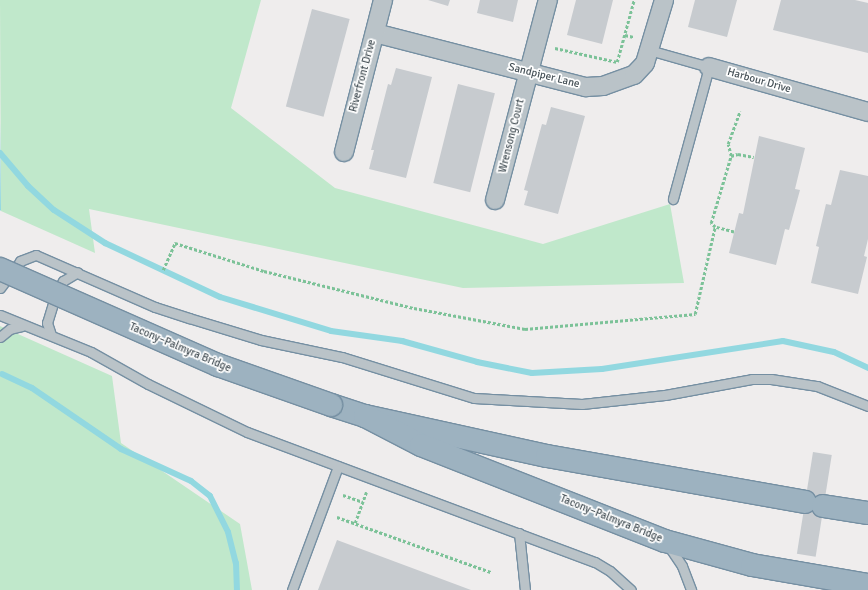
<!DOCTYPE html>
<meta charset="utf-8">
<style>
body{margin:0}
#map{position:relative;width:868px;height:590px;overflow:hidden;background:#efeded;font-family:Signika,sans-serif}
div>[style]{position:absolute}
[style*='--x']{left:calc(var(--x)*1px);top:calc(var(--y)*1px);width:calc(var(--w)*1px);rotate:calc(var(--a)*1deg)}
.green>*{inset:0;background:#c0e8cb}
.water>*{inset:0;background:#92d8e0}
.stream>*{height:6px;margin:-3px;padding:0 3px;transform-origin:3px;border-radius:3px;background:#92d8e0}
.building>*{inset:0;background:#c7cbcf;transform-origin:0 0}
.path>*{height:2.5px;margin-top:-1.25px;transform-origin:0;background:repeating-linear-gradient(90deg,#7cc298 0 3px,transparent 0 5px)}
.roads{filter:drop-shadow(1px 0 #758fa2) drop-shadow(-1px 0 #758fa2) drop-shadow(0 1px #758fa2) drop-shadow(0 -1px #758fa2)}
.service>*{height:9px;margin:-4.5px;padding:0 4.5px;transform-origin:4.5px;border-radius:4.5px;background:#bac3c8}
.minor>*{height:18px;margin:-9px;padding:0 9px;transform-origin:9px;border-radius:9px;background:#bac3c8}
.trunk>*{height:22px;margin:-11px;padding:0 11px;transform-origin:11px;border-radius:11px;background:#9db2c0}
.bridges{filter:drop-shadow(1px 0 #758fa2) drop-shadow(-1px 0 #758fa2) drop-shadow(0 1px #758fa2) drop-shadow(0 -1px #758fa2)}
.trunk-bridge>*{height:22px;margin:-11px;padding:0 11px;transform-origin:11px;border-radius:11px;background:#9db2c0}
span{translate:-50% -50%;white-space:nowrap;text-align:center;line-height:1.15;-webkit-text-stroke:3.5px #fff;paint-order:stroke}
.street-label{font-size:11px;color:#475258}
</style>
<div id="map">
<div class="green">
<div style="clip-path:polygon(0 0,261px 0,231px 108px,335px 188px,543px 244px,670px 204px,684px 283px,463px 288px,89px 209px,95px 253px,1px 211px)"></div>
<div style="clip-path:polygon(0 326px,112px 376px,121px 443px,240px 524px,252px 590px,0 590px)"></div>
</div>
<div class="water">
<div style="clip-path:polygon(0 119px,0 121px,1px 211px,0 210px)"></div>
</div>
<div class="stream">
<div style="--x:0;--y:153;--w:43;--a:49.7"></div>
<div style="--x:28;--y:186;--w:35;--a:43"></div>
<div style="--x:54;--y:210;--w:61;--a:32.9"></div>
<div style="--x:105;--y:243;--w:127;--a:25.2"></div>
<div style="--x:220;--y:297;--w:116;--a:17"></div>
<div style="--x:331;--y:331;--w:72;--a:8"></div>
<div style="--x:402;--y:341;--w:78;--a:15.6"></div>
<div style="--x:477;--y:362;--w:56;--a:11.3"></div>
<div style="--x:532;--y:373;--w:70;--a:-3.3"></div>
<div style="--x:602;--y:369;--w:183;--a:-8.8"></div>
<div style="--x:783;--y:341;--w:52;--a:12.2"></div>
<div style="--x:834;--y:352;--w:38;--a:25"></div>
<div style="--x:2;--y:374;--w:33;--a:25"></div>
<div style="--x:32;--y:388;--w:108;--a:34.4"></div>
<div style="--x:121;--y:449;--w:77;--a:24.6"></div>
<div style="--x:191;--y:481;--w:24;--a:38"></div>
<div style="--x:210;--y:496;--w:40;--a:63.4"></div>
<div style="--x:228;--y:532;--w:32;--a:76"></div>
<div style="--x:236;--y:563;--w:27;--a:88"></div>
</div>
<div class="building">
<div style="clip-path:polygon(428px 0,450px 0,448px 6px)"></div>
<div style="clip-path:polygon(480px 0,518px 0,513px 22px,477px 13px)"></div>
<div style="clip-path:polygon(576px 0,613px 0,602px 44px,567px 35px)"></div>
<div style="clip-path:polygon(695px 0,737px 0,727px 37px,688px 27px)"></div>
<div style="clip-path:polygon(781px 0,855px 0,868px 3px,868px 53px,773px 30px)"></div>
<div style="left:312px;top:9px;width:39px;height:101px;rotate:15deg"></div>
<div style="clip-path:polygon(396px 68px,432px 77px,406px 178px,369px 169px,374px 150px,371px 150px,388px 84px,391px 85px)"></div>
<div style="left:458px;top:84px;width:38px;height:102px;rotate:14deg"></div>
<div style="clip-path:polygon(551px 107px,585px 116px,558px 214px,524px 205px,528px 191px,524px 190px,542px 124px,546px 125px)"></div>
<div style="clip-path:polygon(759px 136px,805px 148px,795px 189px,800px 190px,789px 230px,785px 229px,776px 265px,729px 253px,739px 213px,743px 214px)"></div>
<div style="clip-path:polygon(840px 170px,868px 176px,868px 239px,864px 256px,867px 257px,858px 294px,811px 283px,819px 247px,816px 246px,826px 204px,831px 205px)"></div>
<div style="left:813px;top:452px;width:19px;height:103px;rotate:9deg"></div>
<div style="clip-path:polygon(337px 540px,471px 590px,318px 590px)"></div>
</div>
<div class="path">
<div style="--x:625;--y:35;--w:9;--a:13"></div>
<div style="--x:555;--y:48;--w:64;--a:12.7"></div>
<div style="--x:617;--y:62;--w:64;--a:-74.7"></div>
<div style="--x:731;--y:156;--w:7;--a:-16"></div>
<div style="--x:738;--y:154;--w:16;--a:11"></div>
<div style="--x:734;--y:232;--w:20;--a:-165"></div>
<div style="--x:715;--y:227;--w:6;--a:-135"></div>
<div style="--x:711;--y:223;--w:70;--a:-73.4"></div>
<div style="--x:731;--y:156;--w:12;--a:-104"></div>
<div style="--x:728;--y:144;--w:35;--a:-70"></div>
<div style="--x:163;--y:270;--w:30;--a:-66"></div>
<div style="--x:175;--y:243;--w:93;--a:17.5"></div>
<div style="--x:264;--y:271;--w:154;--a:13.9"></div>
<div style="--x:414;--y:308;--w:113;--a:10.7"></div>
<div style="--x:525;--y:329;--w:171;--a:-5"></div>
<div style="--x:695;--y:314;--w:89;--a:-77.1"></div>
<div style="--x:343;--y:495;--w:21;--a:19"></div>
<div style="--x:337;--y:517;--w:164;--a:19.7"></div>
<div style="--x:355;--y:523;--w:33;--a:-70"></div>
</div>
<div class="roads">
<div class="service">
<div style="--x:649;--y:50;--w:62;--a:15.8"></div>
<div style="--x:709;--y:67;--w:137;--a:105.3"></div>
<div style="--x:0;--y:288;--w:34;--a:-53"></div>
<div style="--x:20;--y:261;--w:17;--a:-21"></div>
<div style="--x:36;--y:255;--w:130;--a:23.6"></div>
<div style="--x:155;--y:307;--w:36;--a:18"></div>
<div style="--x:189;--y:318;--w:75;--a:17"></div>
<div style="--x:261;--y:340;--w:83;--a:11.9"></div>
<div style="--x:342;--y:357;--w:138;--a:17.3"></div>
<div style="--x:474;--y:398;--w:108;--a:3.2"></div>
<div style="--x:582;--y:404;--w:83;--a:-6.2"></div>
<div style="--x:665;--y:395;--w:88;--a:-10.4"></div>
<div style="--x:752;--y:379;--w:19;--a:0"></div>
<div style="--x:771;--y:379;--w:47;--a:8.7"></div>
<div style="--x:817;--y:386;--w:55;--a:21.4"></div>
<div style="--x:0;--y:315;--w:98;--a:22.1"></div>
<div style="--x:91;--y:352;--w:65;--a:29.3"></div>
<div style="--x:148;--y:384;--w:110;--a:25.9"></div>
<div style="--x:247;--y:432;--w:371;--a:20.5"></div>
<div style="--x:595;--y:562;--w:17;--a:31"></div>
<div style="--x:610;--y:571;--w:28;--a:42"></div>
<div style="--x:51;--y:335;--w:13;--a:-108"></div>
<div style="--x:47;--y:323;--w:31;--a:-73"></div>
<div style="--x:56;--y:293;--w:14;--a:-60"></div>
<div style="--x:63;--y:281;--w:17;--a:-31"></div>
<div style="--x:0;--y:337;--w:13;--a:-39"></div>
<div style="--x:10;--y:329;--w:12;--a:-14"></div>
<div style="--x:519;--y:533;--w:57;--a:84"></div>
<div style="--x:668;--y:545;--w:25;--a:56"></div>
<div style="--x:682;--y:566;--w:26;--a:69"></div>
<div style="--x:292;--y:590;--w:132;--a:-69.6"></div>
</div>
<div class="minor">
<div style="--x:375;--y:33;--w:218;--a:14.4"></div>
<div style="--x:586;--y:87;--w:17;--a:-3"></div>
<div style="--x:603;--y:86;--w:33;--a:-20"></div>
<div style="--x:634;--y:75;--w:16;--a:-47"></div>
<div style="--x:645;--y:63;--w:66;--a:-73.2"></div>
<div style="--x:709;--y:67;--w:165;--a:15.8"></div>
<div style="--x:344;--y:152;--w:157;--a:-75.6"></div>
<div style="--x:495;--y:200;--w:207;--a:-75.2"></div>
</div>
<div class="trunk">
<div style="--x:331;--y:405;--w:36;--a:18"></div>
<div style="--x:365;--y:416;--w:186;--a:12.4"></div>
<div style="--x:547;--y:456;--w:262;--a:10.1"></div>
<div style="--x:365;--y:416;--w:63;--a:27.4"></div>
<div style="--x:421;--y:445;--w:262;--a:21.5"></div>
<div style="--x:665;--y:541;--w:90;--a:15.4"></div>
<div style="--x:752;--y:565;--w:118;--a:9.8"></div>
<div style="--x:823;--y:506;--w:46;--a:8.8"></div>
</div>
</div>
<div class="bridges">
<div class="trunk-bridge">
<div style="--x:0;--y:269;--w:238;--a:23.8"></div>
<div style="--x:218;--y:365;--w:120;--a:19.5"></div>
</div>
</div>
<div class="street-label">
<span style="left:363px;top:76px;rotate:-75deg">Riverfront Drive</span>
<span style="left:544px;top:76px;rotate:14deg">Sandpiper Lane</span>
<span style="left:759px;top:81px;rotate:16deg">Harbour Drive</span>
<span style="left:512px;top:136px;rotate:-76deg">Wrensong Court</span>
<span style="left:180px;top:348px;rotate:23deg">Tacony–Palmyra Bridge</span>
<span style="left:611px;top:519px;rotate:22deg">Tacony–Palmyra Bridge</span>
</div>
</div>
